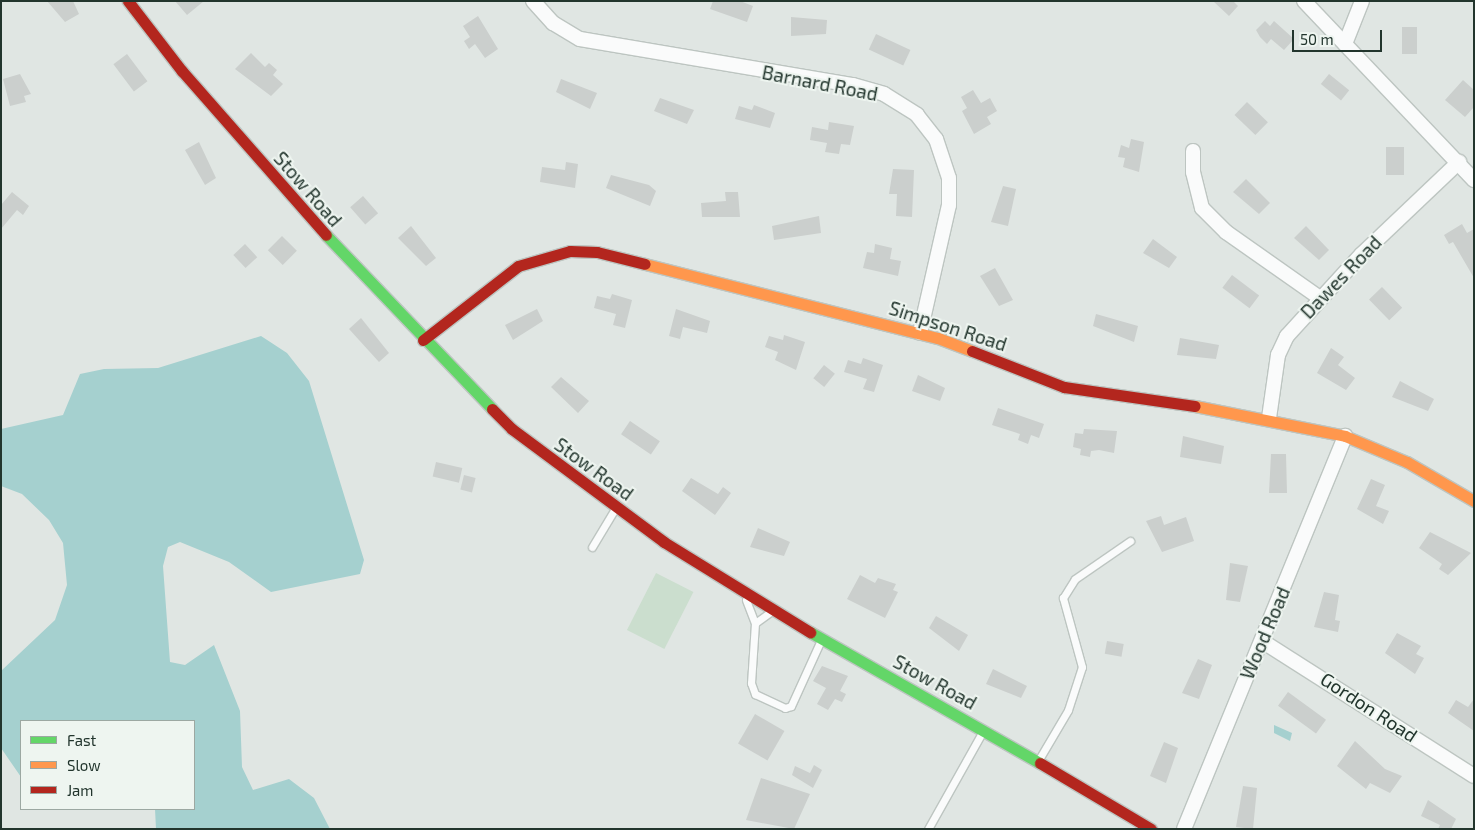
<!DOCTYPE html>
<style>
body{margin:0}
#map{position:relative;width:1475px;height:830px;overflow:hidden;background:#e0e6e3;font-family:"Exo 2",sans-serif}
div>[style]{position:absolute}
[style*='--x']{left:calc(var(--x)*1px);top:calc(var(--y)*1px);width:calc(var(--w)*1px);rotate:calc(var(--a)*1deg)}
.green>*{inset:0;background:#cbdece;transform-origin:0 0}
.water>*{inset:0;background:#a5d0cf}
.building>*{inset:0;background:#cbcfcd;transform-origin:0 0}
.roads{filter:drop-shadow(1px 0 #bdc5c1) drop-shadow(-1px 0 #bdc5c1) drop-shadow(0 1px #bdc5c1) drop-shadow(0 -1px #bdc5c1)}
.lane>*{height:7px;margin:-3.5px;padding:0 3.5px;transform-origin:3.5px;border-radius:3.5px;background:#fafbfb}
.street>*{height:14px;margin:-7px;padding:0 7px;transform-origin:7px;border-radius:7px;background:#fafbfb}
.fast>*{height:11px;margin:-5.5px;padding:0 5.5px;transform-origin:5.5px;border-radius:5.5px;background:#63d668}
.slow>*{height:11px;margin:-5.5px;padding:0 5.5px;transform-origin:5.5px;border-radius:5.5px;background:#ff974d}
.jam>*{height:11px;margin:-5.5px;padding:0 5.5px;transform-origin:5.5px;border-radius:5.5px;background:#b3261e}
span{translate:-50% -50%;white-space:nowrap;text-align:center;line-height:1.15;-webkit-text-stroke:4px #eef5f0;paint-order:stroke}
.street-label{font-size:19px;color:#22352d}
.frame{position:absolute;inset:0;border:2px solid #22352d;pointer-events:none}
.legend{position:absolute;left:20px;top:720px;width:175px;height:90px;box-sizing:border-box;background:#eef5f0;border:1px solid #9ca8a2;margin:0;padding:6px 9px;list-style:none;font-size:15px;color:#22352d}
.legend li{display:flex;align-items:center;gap:10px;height:25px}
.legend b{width:25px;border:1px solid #9ca8a2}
.scale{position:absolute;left:1292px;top:30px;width:90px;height:22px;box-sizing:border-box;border:2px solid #22352d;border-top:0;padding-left:6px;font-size:15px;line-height:18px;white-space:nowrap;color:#22352d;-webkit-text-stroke:4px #eef5f0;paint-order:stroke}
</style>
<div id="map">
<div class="green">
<div style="left:656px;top:573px;width:42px;height:64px;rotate:27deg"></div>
</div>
<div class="water">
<div style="clip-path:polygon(261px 336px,287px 353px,309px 381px,364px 560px,360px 574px,271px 592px,229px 562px,180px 542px,168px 547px,163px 566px,170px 662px,185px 665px,214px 645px,240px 711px,242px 767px,253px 790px,289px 779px,314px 798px,330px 829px,156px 829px,155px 809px,194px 809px,194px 721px,21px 721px,21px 777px,1px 748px,1px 671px,55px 620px,67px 585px,63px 543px,49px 520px,22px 494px,1px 486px,1px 429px,63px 415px,80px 374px,104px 369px,158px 368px)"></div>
<div style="clip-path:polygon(1274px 725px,1292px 733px,1290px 741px,1274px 733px)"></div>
</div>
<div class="building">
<div style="clip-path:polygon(47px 1px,73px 1px,79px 14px,65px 22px)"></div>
<div style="clip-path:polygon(175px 1px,204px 1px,187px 15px)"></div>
<div style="clip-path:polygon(713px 1px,740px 1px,753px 6px,747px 22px,710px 9px)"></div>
<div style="clip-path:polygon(1213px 1px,1233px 1px,1238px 6px,1229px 16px)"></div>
<div style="clip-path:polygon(478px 16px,498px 49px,485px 58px,475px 44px,469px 49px,464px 41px,470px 37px,463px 26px)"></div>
<div style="clip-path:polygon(791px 17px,827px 20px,826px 34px,791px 36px)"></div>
<div style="clip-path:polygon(1265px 21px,1270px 26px,1274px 21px,1294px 39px,1284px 50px,1271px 39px,1267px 44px,1260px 37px,1256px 30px)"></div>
<div style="left:1402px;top:27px;width:15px;height:27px"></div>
<div style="left:876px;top:34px;width:38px;height:17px;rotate:25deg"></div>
<div style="clip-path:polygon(251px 53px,265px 67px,269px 63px,277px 70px,273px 75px,283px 84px,271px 96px,235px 69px)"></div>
<div style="left:127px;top:54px;width:34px;height:17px;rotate:53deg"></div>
<div style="clip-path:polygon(20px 74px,31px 94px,24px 96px,26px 102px,10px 106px,3px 79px)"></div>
<div style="left:1329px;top:74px;width:26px;height:13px;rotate:39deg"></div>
<div style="clip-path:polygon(561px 79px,597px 93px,590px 109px,556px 92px)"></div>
<div style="clip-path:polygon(1463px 80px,1474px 90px,1474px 107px,1465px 117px,1445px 100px)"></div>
<div style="clip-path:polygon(973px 90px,981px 103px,990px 98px,997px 111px,987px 117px,991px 124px,974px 134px,962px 111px,967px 108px,961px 97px)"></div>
<div style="clip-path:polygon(660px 98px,694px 110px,687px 124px,654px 111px)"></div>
<div style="left:1247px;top:102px;width:29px;height:18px;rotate:44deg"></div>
<div style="clip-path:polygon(754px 105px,775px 113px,770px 128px,735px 119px,739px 106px,752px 110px)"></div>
<div style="clip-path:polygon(829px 122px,854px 126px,850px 145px,841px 144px,839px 154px,825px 152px,827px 143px,810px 140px,812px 127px,828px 130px)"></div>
<div style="clip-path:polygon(1131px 139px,1144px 142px,1139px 172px,1123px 167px,1125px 158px,1118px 157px,1121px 145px,1129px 148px)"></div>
<div style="clip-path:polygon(199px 142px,216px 178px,205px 185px,185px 150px)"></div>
<div style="left:1386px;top:147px;width:18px;height:28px"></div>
<div style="clip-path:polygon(566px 162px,578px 164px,575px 188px,540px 182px,542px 167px,565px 170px)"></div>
<div style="clip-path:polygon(893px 169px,914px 170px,912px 217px,896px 216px,897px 194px,889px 194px)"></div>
<div style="clip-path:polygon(611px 175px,649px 185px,656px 191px,650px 206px,606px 188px)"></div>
<div style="clip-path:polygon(1246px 179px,1270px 203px,1259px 214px,1233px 192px)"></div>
<div style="clip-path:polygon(1003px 186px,1016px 189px,1008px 226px,991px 222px)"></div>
<div style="clip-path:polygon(12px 192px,29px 206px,23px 215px,17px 210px,1px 229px,1px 205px)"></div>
<div style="clip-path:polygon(725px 192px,738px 192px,740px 217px,702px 217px,701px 203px,726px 201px)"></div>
<div style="left:363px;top:196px;width:23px;height:17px;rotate:49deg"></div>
<div style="clip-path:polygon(819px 216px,821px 233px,774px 240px,772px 226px)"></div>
<div style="clip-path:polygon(1462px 224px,1467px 233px,1474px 229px,1474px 278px,1453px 242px,1449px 244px,1444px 235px)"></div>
<div style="clip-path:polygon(411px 226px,436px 258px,426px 266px,398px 238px)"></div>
<div style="clip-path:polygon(1306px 226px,1329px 250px,1319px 260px,1294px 238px)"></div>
<div style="left:282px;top:236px;width:21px;height:20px;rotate:45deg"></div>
<div style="clip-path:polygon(1153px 239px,1177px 257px,1169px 268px,1143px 253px)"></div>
<div style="left:245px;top:244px;width:18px;height:16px;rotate:47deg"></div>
<div style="clip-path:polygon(875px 244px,892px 248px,890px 259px,901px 261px,898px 276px,863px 268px,867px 252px,874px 253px)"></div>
<div style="clip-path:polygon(995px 268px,1013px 300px,999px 306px,980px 276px)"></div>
<div style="left:1232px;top:275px;width:34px;height:16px;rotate:37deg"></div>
<div style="left:1382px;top:287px;width:29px;height:18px;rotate:46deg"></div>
<div style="clip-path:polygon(612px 294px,632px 300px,625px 328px,613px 325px,616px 314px,594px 308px,597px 296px,610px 299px)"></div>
<div style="clip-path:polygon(537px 309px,543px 321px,513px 340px,505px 325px)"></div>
<div style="clip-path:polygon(676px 309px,710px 321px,707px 333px,683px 327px,680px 339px,669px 336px)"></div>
<div style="clip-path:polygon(1096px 314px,1138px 326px,1134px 342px,1093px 326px)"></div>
<div style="clip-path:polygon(361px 318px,389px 353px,379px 362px,349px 329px)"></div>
<div style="clip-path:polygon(784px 335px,805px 342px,796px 370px,775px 360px,778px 352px,765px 347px,769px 336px,783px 340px)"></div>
<div style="clip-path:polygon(1180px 338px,1219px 345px,1216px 359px,1177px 355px)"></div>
<div style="clip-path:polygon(1331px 348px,1344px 357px,1338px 365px,1355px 378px,1346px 390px,1317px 373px)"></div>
<div style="clip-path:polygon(863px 358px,883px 365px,874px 392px,863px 389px,867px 379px,844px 372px,848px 360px,861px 364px)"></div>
<div style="left:824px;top:365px;width:14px;height:17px;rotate:39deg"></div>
<div style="clip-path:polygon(918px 375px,945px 388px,940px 401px,912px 391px)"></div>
<div style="clip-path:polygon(561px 377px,589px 401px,578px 413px,551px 387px)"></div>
<div style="clip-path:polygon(1400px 381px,1434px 399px,1428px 411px,1392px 397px)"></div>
<div style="clip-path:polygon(998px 408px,1044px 424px,1039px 438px,1031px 435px,1028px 444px,1018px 440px,1020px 434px,992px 425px)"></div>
<div style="left:630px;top:421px;width:36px;height:16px;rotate:34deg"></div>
<div style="clip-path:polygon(1084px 429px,1117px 431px,1114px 453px,1099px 450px,1091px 451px,1090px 457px,1080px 455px,1081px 449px,1073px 447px,1075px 433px,1083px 434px)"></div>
<div style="clip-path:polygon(1183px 436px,1224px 446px,1221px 464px,1180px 457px)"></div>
<div style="clip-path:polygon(1271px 454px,1286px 454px,1287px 493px,1269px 493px)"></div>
<div style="left:436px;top:462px;width:27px;height:15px;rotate:13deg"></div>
<div style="left:464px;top:475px;width:12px;height:15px;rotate:14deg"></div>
<div style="clip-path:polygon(691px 478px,718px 494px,723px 487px,731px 493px,715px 515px,682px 491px)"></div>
<div style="clip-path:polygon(1371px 479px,1385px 485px,1376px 506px,1389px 511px,1383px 524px,1357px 509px)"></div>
<div style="clip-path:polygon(1161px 516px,1164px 525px,1186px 517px,1194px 541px,1162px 552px,1146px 521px)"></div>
<div style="clip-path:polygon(758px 528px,790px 542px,784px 556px,750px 547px)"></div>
<div style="clip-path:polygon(1430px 532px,1471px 553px,1448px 575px,1439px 569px,1442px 564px,1419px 548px)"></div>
<div style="clip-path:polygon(1230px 563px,1248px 566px,1240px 602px,1226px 600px)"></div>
<div style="clip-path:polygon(860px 575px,875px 583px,878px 578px,896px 584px,893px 590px,898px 592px,885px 618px,847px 599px)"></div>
<div style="clip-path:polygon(1324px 592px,1339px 595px,1335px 620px,1340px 621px,1338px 632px,1314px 627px)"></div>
<div style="clip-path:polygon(936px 616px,968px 635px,959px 651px,929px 628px)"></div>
<div style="clip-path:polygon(1397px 633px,1421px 646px,1416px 654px,1424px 658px,1415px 674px,1385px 653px)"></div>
<div style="left:1107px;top:641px;width:17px;height:13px;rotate:10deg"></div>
<div style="clip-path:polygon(1198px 659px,1212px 665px,1199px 699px,1182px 693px)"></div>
<div style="clip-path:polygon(822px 666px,848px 676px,840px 691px,846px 694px,842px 702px,835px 699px,828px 710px,817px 704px,826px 688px,813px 681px)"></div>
<div style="clip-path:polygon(993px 669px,1027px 686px,1021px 698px,986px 684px)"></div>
<div style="left:1288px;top:692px;width:47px;height:17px;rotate:36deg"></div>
<div style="clip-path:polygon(1474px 699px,1474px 731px,1448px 713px,1456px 700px,1468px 707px)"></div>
<div style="left:755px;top:714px;width:34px;height:34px;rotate:30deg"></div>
<div style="clip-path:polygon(1355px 741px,1385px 769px,1402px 776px,1390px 793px,1370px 783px,1366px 789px,1337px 766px)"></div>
<div style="clip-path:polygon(1164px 742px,1178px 748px,1166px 783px,1150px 776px)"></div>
<div style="clip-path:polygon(814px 765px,822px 770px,813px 788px,792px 775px,795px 766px,810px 773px)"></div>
<div style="clip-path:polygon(761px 778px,810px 794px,794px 829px,746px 820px)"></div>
<div style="clip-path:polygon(1243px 786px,1257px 788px,1253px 829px,1236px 827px)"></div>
<div style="clip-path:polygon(1428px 800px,1456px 819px,1451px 829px,1438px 829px,1440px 825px,1421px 816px)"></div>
</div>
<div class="roads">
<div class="lane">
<div style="--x:592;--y:547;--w:47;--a:-59"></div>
<div style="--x:746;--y:600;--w:25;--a:69"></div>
<div style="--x:769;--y:613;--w:17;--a:144"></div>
<div style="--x:755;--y:623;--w:60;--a:93.8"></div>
<div style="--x:751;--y:683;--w:12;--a:70"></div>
<div style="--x:755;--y:694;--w:33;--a:25"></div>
<div style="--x:785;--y:708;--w:6;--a:-18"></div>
<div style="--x:791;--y:706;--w:72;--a:-65.6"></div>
<div style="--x:1038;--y:761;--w:59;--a:-59.5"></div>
<div style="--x:1068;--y:710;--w:45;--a:-72"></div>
<div style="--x:1082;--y:667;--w:72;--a:-105.4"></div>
<div style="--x:1063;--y:598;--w:22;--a:-58"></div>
<div style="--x:1075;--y:579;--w:67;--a:-34.6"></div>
<div style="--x:928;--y:829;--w:112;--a:-60.7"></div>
</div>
<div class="street">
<div style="--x:533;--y:1;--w:30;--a:48"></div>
<div style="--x:553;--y:23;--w:31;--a:31"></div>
<div style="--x:580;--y:39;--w:277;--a:9.6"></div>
<div style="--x:853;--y:85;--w:32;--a:16"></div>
<div style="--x:884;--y:94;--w:39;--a:32"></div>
<div style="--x:917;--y:115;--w:31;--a:52"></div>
<div style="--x:936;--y:139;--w:41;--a:71.6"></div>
<div style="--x:949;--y:178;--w:27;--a:90"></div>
<div style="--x:949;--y:205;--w:131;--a:102.8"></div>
<div style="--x:1304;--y:1;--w:247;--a:46.5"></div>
<div style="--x:1345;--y:44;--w:46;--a:-68.4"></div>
<div style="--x:1193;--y:151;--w:21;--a:90"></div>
<div style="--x:1193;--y:172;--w:37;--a:76"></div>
<div style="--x:1202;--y:208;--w:34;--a:45"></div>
<div style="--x:1226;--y:232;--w:115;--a:35.1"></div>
<div style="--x:1269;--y:418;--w:64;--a:-81.9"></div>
<div style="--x:1278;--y:355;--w:21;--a:-65"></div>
<div style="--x:1287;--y:336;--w:111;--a:-47.6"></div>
<div style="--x:1362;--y:254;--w:134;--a:-43.5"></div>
<div style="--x:1262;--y:641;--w:251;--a:32.5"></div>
<div style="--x:1184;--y:829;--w:425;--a:-67.7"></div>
</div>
<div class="fast">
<div style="--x:326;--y:235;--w:240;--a:46.3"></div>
<div style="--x:810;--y:632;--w:265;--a:29.7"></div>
</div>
<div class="slow">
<div style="--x:645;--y:264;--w:302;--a:14.2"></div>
<div style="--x:938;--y:338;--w:36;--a:21"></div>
<div style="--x:1195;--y:406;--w:153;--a:11.3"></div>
<div style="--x:1345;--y:436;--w:67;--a:22.8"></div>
<div style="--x:1407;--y:462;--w:78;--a:30.2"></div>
</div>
<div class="jam">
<div style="--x:128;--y:1;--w:88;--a:52.4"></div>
<div style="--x:182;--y:71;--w:218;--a:48.7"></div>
<div style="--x:423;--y:340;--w:120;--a:-37.9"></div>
<div style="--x:518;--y:266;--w:54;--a:-16.1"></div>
<div style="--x:570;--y:251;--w:27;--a:2"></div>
<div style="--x:597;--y:252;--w:49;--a:14"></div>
<div style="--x:972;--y:351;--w:99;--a:21.4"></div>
<div style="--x:1064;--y:387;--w:132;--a:8.3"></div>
<div style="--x:492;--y:409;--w:28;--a:45"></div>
<div style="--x:512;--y:429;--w:189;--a:36.6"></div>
<div style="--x:664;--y:542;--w:172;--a:31.7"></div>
<div style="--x:1040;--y:763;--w:129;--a:30.7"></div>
</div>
</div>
<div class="street-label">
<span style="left:820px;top:83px;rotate:11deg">Barnard Road</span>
<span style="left:308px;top:189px;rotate:49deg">Stow Road</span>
<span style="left:1341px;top:277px;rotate:-46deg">Dawes Road</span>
<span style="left:948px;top:326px;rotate:18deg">Simpson Road</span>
<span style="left:594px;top:469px;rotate:36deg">Stow Road</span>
<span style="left:1265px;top:633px;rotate:-67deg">Wood Road</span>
<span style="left:935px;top:682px;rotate:29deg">Stow Road</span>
<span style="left:1369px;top:707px;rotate:33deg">Gordon Road</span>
</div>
<div class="frame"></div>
<ul class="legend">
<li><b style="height:6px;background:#63d668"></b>Fast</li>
<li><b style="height:6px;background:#ff974d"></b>Slow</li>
<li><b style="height:6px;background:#b3261e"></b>Jam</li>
</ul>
<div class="scale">50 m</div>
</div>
